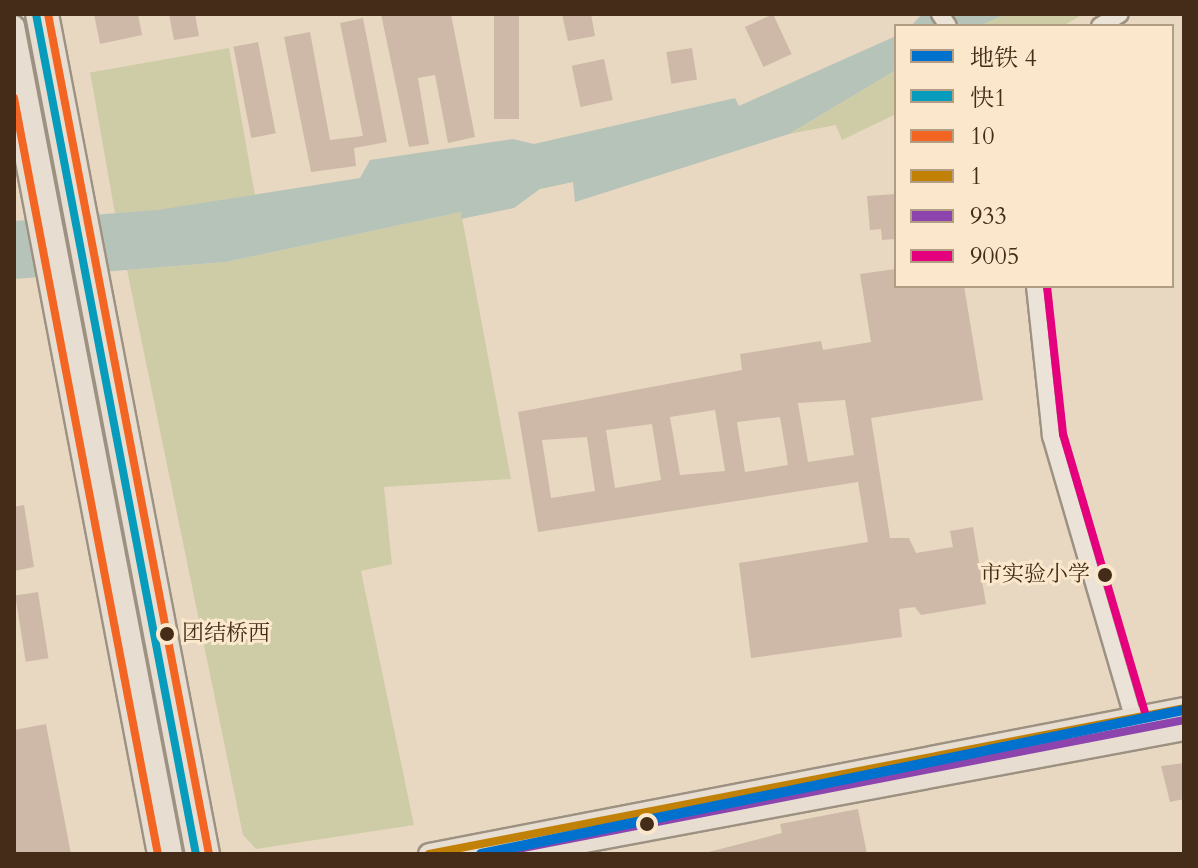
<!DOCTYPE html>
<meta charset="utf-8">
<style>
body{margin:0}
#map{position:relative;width:1198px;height:868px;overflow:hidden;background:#e8d8c1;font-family:Cardo,"Noto Serif SC",serif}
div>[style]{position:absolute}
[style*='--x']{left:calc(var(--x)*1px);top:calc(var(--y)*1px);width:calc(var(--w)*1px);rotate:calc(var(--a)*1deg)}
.green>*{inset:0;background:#cecca6;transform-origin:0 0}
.water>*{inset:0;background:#b6c3b8}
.building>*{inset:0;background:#ceb8a8;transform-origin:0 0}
.roads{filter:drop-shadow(2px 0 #9d9282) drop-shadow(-2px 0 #9d9282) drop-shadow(0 2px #9d9282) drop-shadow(0 -2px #9d9282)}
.tertiary>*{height:16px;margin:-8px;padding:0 8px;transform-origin:8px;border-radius:8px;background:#ebe3d7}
.primary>*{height:20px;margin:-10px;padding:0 10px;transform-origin:10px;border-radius:10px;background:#e7ded1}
.trunk>*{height:20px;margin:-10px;padding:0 10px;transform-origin:10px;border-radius:10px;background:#e7ded1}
.bus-1>*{height:8px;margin:-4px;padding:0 4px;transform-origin:4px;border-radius:4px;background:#079cbc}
.bus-2>*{height:8px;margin:-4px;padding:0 4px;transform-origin:4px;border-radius:4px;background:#f26522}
.bus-3>*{height:8px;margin:-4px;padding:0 4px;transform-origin:4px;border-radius:4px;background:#c18107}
.bus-4>*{height:8px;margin:-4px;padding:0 4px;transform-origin:4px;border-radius:4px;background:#8e44ad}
.bus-5>*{height:8px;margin:-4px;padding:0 4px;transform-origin:4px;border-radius:4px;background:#e5007d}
.metro-1>*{height:10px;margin:-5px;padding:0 5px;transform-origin:5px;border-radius:5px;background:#0072ce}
.dots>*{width:22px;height:22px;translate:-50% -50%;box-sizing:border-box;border:4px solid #fbe8cc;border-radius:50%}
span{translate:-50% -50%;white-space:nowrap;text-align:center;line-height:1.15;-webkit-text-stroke:6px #fbe8cc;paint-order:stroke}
.bus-label{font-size:22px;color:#442c18}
.right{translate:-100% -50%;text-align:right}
.left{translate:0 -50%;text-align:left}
.frame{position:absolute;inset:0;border:16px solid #442c18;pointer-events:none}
.legend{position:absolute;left:894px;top:24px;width:280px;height:264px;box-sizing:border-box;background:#fbe8cc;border:2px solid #b29d84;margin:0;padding:10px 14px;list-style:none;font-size:24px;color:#442c18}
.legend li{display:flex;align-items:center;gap:16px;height:40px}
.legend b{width:40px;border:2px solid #b29d84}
</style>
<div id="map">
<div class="green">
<div style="clip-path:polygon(1005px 14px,1083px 14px,1063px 26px,980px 26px)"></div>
<div style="left:229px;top:48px;width:149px;height:141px;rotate:80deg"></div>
<div style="clip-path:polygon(896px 70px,896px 114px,842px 140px,836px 125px,789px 134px)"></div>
<div style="clip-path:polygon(461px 212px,511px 479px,384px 487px,392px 564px,361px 571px,414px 825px,256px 849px,243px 835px,127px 270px,226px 262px)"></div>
</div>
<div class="water">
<div style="clip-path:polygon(922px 14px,1005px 14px,980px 26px,911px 26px)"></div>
<div style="clip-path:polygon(896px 36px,896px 70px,789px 134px,575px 202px,573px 182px,540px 189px,514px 208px,461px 219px,461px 212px,226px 262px,14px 279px,14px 221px,157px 210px,360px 178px,370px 160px,513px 139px,534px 144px,735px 98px,739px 106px)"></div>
</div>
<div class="building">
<div style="clip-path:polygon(94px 14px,138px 14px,142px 35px,100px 44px)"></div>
<div style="clip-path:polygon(169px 14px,195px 14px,199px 36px,174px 40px)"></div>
<div style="clip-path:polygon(381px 14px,451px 14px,475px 137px,448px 143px,435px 75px,418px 78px,429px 144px,409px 147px)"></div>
<div style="left:494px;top:14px;width:25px;height:105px"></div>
<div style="clip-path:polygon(562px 14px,591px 14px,595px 36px,568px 41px)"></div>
<div style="left:773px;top:14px;width:44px;height:31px;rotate:65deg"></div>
<div style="clip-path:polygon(363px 18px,387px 142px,354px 148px,356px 166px,311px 172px,284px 37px,310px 32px,330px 140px,363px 136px,340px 23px)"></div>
<div style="left:258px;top:42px;width:93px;height:25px;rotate:79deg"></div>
<div style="left:692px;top:48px;width:32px;height:26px;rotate:81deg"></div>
<div style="left:604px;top:59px;width:42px;height:33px;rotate:78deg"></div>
<div style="clip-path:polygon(896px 194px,896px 239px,882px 240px,881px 229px,870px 230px,867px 196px)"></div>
<div style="clip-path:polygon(evenodd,896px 269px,896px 286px,964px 286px,983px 400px,871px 418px,890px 538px,909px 538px,916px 553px,953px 547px,950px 531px,973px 527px,986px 604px,921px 615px,915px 607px,899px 609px,902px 637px,751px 658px,739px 563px,868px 542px,858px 482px,538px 532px,518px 412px,742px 370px,740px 354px,821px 341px,823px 350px,871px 342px,860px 274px,896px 269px,845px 400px,854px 455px,808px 462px,798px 403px,845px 400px,896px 269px,715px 410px,725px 471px,680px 475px,670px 417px,715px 410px,896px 269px,780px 417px,788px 465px,745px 472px,737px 422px,780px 417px,896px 269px,652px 424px,661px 480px,615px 488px,606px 430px,652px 424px,896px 269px,587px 437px,595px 491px,551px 498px,542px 440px,587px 437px)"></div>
<div style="clip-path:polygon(24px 505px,34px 567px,14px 571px,14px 507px)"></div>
<div style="left:38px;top:592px;width:67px;height:23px;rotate:81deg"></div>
<div style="clip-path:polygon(46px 724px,71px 854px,14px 854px,14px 730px)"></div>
<div style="clip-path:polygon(1184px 763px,1184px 799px,1170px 802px,1161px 766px)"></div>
<div style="clip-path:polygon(858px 809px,867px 854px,701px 854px,782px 833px,780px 824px)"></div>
</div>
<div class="roads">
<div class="tertiary">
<div style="--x:940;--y:14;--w:14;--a:56"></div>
<div style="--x:1100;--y:26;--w:23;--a:-31"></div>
<div style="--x:1035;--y:286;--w:151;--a:83.9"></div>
<div style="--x:1051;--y:436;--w:292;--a:73.7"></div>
</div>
<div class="primary">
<div style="--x:48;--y:14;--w:855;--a:79.15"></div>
<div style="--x:14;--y:98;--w:770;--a:79.22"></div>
<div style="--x:429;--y:854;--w:769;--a:-10.94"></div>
<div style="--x:521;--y:854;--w:674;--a:-10.59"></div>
</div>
<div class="trunk">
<div style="--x:36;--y:14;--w:855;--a:79.22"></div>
<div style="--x:14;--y:26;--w:843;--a:79.2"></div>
</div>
</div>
<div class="bus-1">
<div style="--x:36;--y:14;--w:855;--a:79.22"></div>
</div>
<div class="bus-2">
<div style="--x:48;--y:14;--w:855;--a:79.15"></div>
<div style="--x:14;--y:98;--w:770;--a:79.22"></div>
</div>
<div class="bus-3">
<div style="--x:429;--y:854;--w:769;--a:-10.94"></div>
</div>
<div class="bus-4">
<div style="--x:492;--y:854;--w:705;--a:-10.96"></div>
</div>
<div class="bus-5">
<div style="--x:1047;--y:286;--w:149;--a:83.8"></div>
<div style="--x:1063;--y:434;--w:291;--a:73.6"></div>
</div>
<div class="metro-1">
<div style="--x:481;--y:854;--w:718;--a:-11.58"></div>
</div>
<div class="dots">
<div style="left:1105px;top:575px;background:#442c18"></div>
<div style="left:167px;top:634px;background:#442c18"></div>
<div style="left:647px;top:824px;background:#442c18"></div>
</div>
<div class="bus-label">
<span class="right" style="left:1090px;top:575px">市实验小学</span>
<span class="left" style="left:182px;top:634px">团结桥西</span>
</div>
<div class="frame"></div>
<ul class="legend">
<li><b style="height:10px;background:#0072ce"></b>地铁 4</li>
<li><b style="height:10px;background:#079cbc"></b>快1</li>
<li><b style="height:10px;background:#f26522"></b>10</li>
<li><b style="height:10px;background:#c18107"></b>1</li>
<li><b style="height:10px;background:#8e44ad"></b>933</li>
<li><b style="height:10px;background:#e5007d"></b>9005</li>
</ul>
</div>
